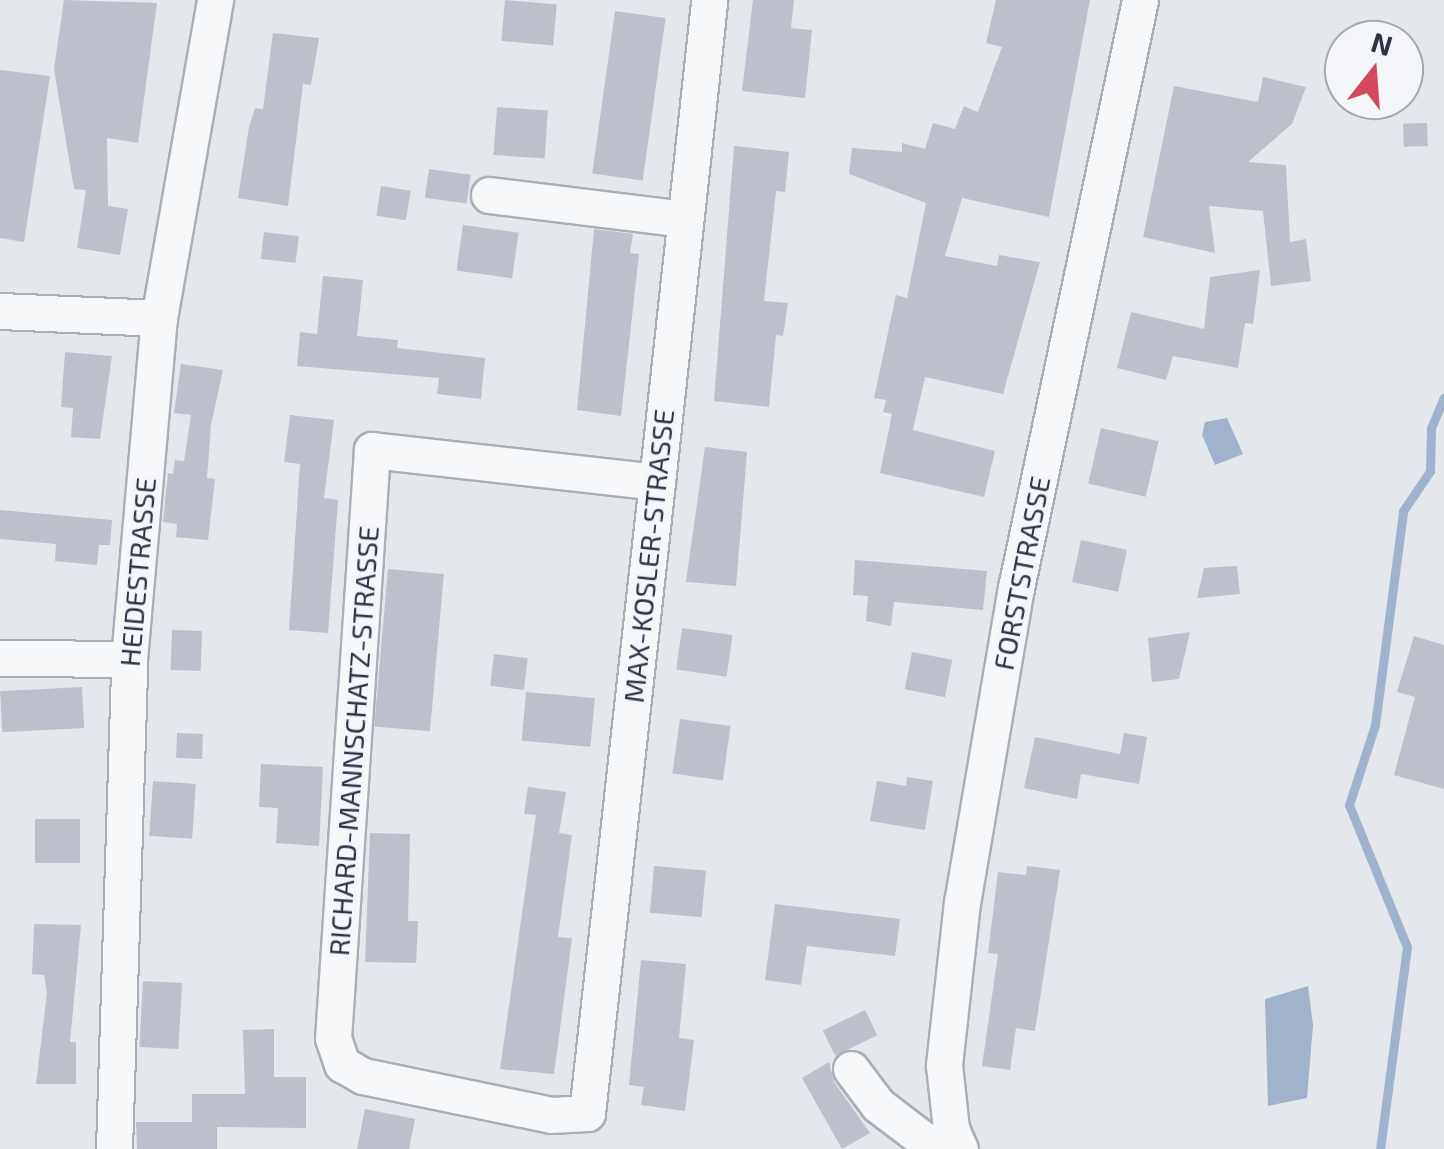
<!DOCTYPE html>
<style>
body{margin:0}
#map{position:relative;width:1444px;height:1149px;overflow:hidden;background:#e4e7ec;font-family:"Exo 2",sans-serif}
div>[style]{position:absolute}
[style*='--x']{left:calc(var(--x)*1px);top:calc(var(--y)*1px);width:calc(var(--w)*1px);rotate:calc(var(--a)*1deg)}
.water>*{inset:0;background:#9fb4cc}
.stream>*{height:9px;margin:-4.5px;padding:0 4.5px;transform-origin:4.5px;border-radius:4.5px;background:#9fb4cc}
.building>*{inset:0;background:#bbc0ca;transform-origin:0 0}
.roads{filter:drop-shadow(2px 0 #a9aeb7) drop-shadow(-2px 0 #a9aeb7) drop-shadow(0 2px #a9aeb7) drop-shadow(0 -2px #a9aeb7)}
.minor>*{height:35px;margin:-17.5px;padding:0 17.5px;transform-origin:17.5px;border-radius:17.5px;background:#f7f8fa}
span{translate:-50% -50%;white-space:nowrap;text-align:center;line-height:1.15;-webkit-text-stroke:8px #f4f6f9;paint-order:stroke}
.street-label{font-size:28px;color:#2b3445}
.north{position:absolute;left:1324px;top:20px;width:100px;height:100px;box-sizing:border-box;background:#f4f6f9;border:2px solid #a4a8b1;border-radius:50%;rotate:17deg;font-size:28px;font-weight:700;line-height:40px;text-align:center;color:#2b3445}
.north::after{content:'';display:block;margin:auto;width:35px;height:45px;background:#d1495b;clip-path:polygon(50% 0,100% 100%,50% 72%,0 100%)}
</style>
<div id="map">
<div class="water">
<div style="clip-path:polygon(1227px 418px,1243px 454px,1215px 465px,1202px 435px,1205px 422px)"></div>
<div style="clip-path:polygon(1308px 986px,1313px 1025px,1307px 1098px,1268px 1106px,1265px 999px)"></div>
</div>
<div class="stream">
<div style="--x:1380;--y:1149;--w:204;--a:-82.4"></div>
<div style="--x:1407;--y:947;--w:153;--a:-112.2"></div>
<div style="--x:1349;--y:805;--w:84;--a:-72"></div>
<div style="--x:1375;--y:725;--w:216;--a:-82.5"></div>
<div style="--x:1403;--y:511;--w:48;--a:-56"></div>
<div style="--x:1430;--y:471;--w:43;--a:-88.7"></div>
<div style="--x:1431;--y:428;--w:33;--a:-67"></div>
</div>
<div class="building">
<div style="clip-path:polygon(64px 0,157px 3px,138px 143px,107px 138px,108px 206px,128px 209px,120px 255px,77px 248px,86px 190px,74px 189px,54px 69px)"></div>
<div style="left:505px;top:0;width:52px;height:41px;rotate:5deg"></div>
<div style="clip-path:polygon(753px 0,794px 0,791px 28px,812px 30px,805px 98px,742px 91px)"></div>
<div style="clip-path:polygon(996px 0,1090px 0,1049px 217px,962px 198px,945px 256px,997px 266px,999px 255px,1040px 262px,1003px 394px,925px 377px,913px 430px,995px 451px,984px 497px,880px 473px,892px 414px,883px 412px,886px 400px,874px 398px,896px 295px,907px 298px,926px 203px,849px 174px,852px 148px,902px 152px,902px 143px,925px 149px,933px 123px,955px 129px,964px 106px,978px 112px,1002px 47px,986px 43px)"></div>
<div style="left:615px;top:11px;width:51px;height:164px;rotate:8deg"></div>
<div style="clip-path:polygon(273px 33px,319px 38px,311px 85px,303px 84px,288px 206px,238px 198px,249px 127px,255px 108px,263px 109px)"></div>
<div style="clip-path:polygon(0 70px,50px 76px,24px 242px,0 238px)"></div>
<div style="clip-path:polygon(1263px 77px,1306px 87px,1292px 124px,1248px 162px,1286px 165px,1290px 242px,1306px 239px,1311px 281px,1271px 286px,1263px 211px,1209px 206px,1215px 253px,1143px 237px,1174px 86px,1258px 102px)"></div>
<div style="left:497px;top:107px;width:51px;height:48px;rotate:4deg"></div>
<div style="left:1427px;top:123px;width:23px;height:24px;rotate:88deg"></div>
<div style="clip-path:polygon(734px 146px,789px 152px,785px 192px,776px 191px,764px 301px,788px 303px,783px 336px,776px 335px,769px 407px,714px 401px)"></div>
<div style="left:429px;top:169px;width:42px;height:29px;rotate:8deg"></div>
<div style="left:381px;top:186px;width:30px;height:30px;rotate:9deg"></div>
<div style="left:463px;top:225px;width:56px;height:46px;rotate:8deg"></div>
<div style="clip-path:polygon(594px 229px,633px 234px,630px 253px,639px 254px,621px 416px,577px 410px)"></div>
<div style="left:264px;top:232px;width:35px;height:27px;rotate:7deg"></div>
<div style="clip-path:polygon(1260px 270px,1253px 324px,1245px 323px,1238px 368px,1173px 356px,1166px 380px,1117px 368px,1131px 312px,1204px 329px,1210px 277px)"></div>
<div style="clip-path:polygon(323px 276px,363px 280px,357px 336px,398px 340px,397px 348px,485px 358px,481px 399px,437px 394px,439px 378px,297px 366px,300px 332px,317px 334px)"></div>
<div style="clip-path:polygon(65px 352px,112px 356px,100px 439px,71px 437px,73px 408px,61px 407px)"></div>
<div style="clip-path:polygon(181px 364px,223px 370px,211px 425px,207px 478px,215px 479px,208px 540px,176px 537px,177px 524px,163px 522px,168px 473px,173px 474px,175px 460px,184px 461px,191px 415px,174px 413px)"></div>
<div style="clip-path:polygon(290px 415px,334px 420px,324px 498px,338px 500px,328px 633px,289px 630px,300px 464px,284px 462px)"></div>
<div style="left:1101px;top:428px;width:59px;height:57px;rotate:13deg"></div>
<div style="clip-path:polygon(705px 447px,747px 452px,736px 586px,686px 582px)"></div>
<div style="clip-path:polygon(0 510px,112px 520px,110px 545px,99px 545px,97px 565px,55px 561px,56px 544px,0 539px)"></div>
<div style="left:1081px;top:540px;width:47px;height:43px;rotate:12deg"></div>
<div style="clip-path:polygon(855px 560px,987px 571px,983px 610px,894px 602px,891px 626px,866px 621px,868px 596px,853px 595px)"></div>
<div style="clip-path:polygon(1237px 566px,1240px 594px,1197px 598px,1204px 568px)"></div>
<div style="left:388px;top:569px;width:56px;height:158px;rotate:5deg"></div>
<div style="left:682px;top:628px;width:51px;height:42px;rotate:8deg"></div>
<div style="left:172px;top:630px;width:30px;height:40px;rotate:2deg"></div>
<div style="clip-path:polygon(1190px 632px,1179px 679px,1152px 682px,1148px 638px)"></div>
<div style="clip-path:polygon(1414px 636px,1444px 645px,1444px 789px,1394px 775px,1415px 697px,1397px 692px)"></div>
<div style="left:912px;top:652px;width:41px;height:38px;rotate:11deg"></div>
<div style="left:494px;top:654px;width:34px;height:32px;rotate:7deg"></div>
<div style="left:82px;top:687px;width:41px;height:82px;rotate:87deg"></div>
<div style="left:526px;top:692px;width:69px;height:49px;rotate:5deg"></div>
<div style="left:680px;top:719px;width:51px;height:55px;rotate:8deg"></div>
<div style="left:177px;top:733px;width:26px;height:25px;rotate:2deg"></div>
<div style="clip-path:polygon(1124px 733px,1147px 737px,1139px 784px,1081px 774px,1077px 799px,1024px 788px,1035px 737px,1120px 754px)"></div>
<div style="clip-path:polygon(261px 764px,323px 767px,319px 846px,276px 843px,278px 808px,259px 807px)"></div>
<div style="clip-path:polygon(907px 777px,933px 781px,925px 830px,870px 821px,877px 781px,906px 786px)"></div>
<div style="left:153px;top:781px;width:43px;height:55px;rotate:4deg"></div>
<div style="clip-path:polygon(528px 787px,566px 792px,559px 833px,572px 835px,558px 937px,572px 938px,554px 1074px,500px 1069px,536px 815px,524px 814px)"></div>
<div style="left:80px;top:819px;width:44px;height:45px;rotate:90deg"></div>
<div style="clip-path:polygon(370px 833px,410px 834px,408px 921px,418px 921px,416px 963px,365px 962px)"></div>
<div style="left:654px;top:866px;width:52px;height:47px;rotate:5deg"></div>
<div style="clip-path:polygon(1027px 866px,1060px 870px,1035px 1031px,1016px 1028px,1010px 1070px,982px 1066px,998px 954px,988px 953px,998px 872px,1026px 875px)"></div>
<div style="clip-path:polygon(775px 904px,900px 919px,895px 956px,807px 946px,801px 985px,765px 980px)"></div>
<div style="clip-path:polygon(34px 924px,81px 925px,70px 1042px,76px 1042px,76px 1084px,36px 1084px,47px 993px,44px 975px,32px 974px)"></div>
<div style="clip-path:polygon(641px 960px,686px 964px,679px 1038px,694px 1040px,685px 1111px,641px 1105px,644px 1087px,629px 1085px)"></div>
<div style="left:143px;top:981px;width:39px;height:66px;rotate:3deg"></div>
<div style="left:865px;top:1010px;width:28px;height:47px;rotate:64deg"></div>
<div style="clip-path:polygon(274px 1029px,274px 1077px,306px 1077px,306px 1128px,217px 1127px,217px 1149px,137px 1149px,136px 1122px,192px 1122px,192px 1094px,245px 1094px,243px 1030px)"></div>
<div style="clip-path:polygon(829px 1062px,834px 1082px,870px 1133px,842px 1149px,802px 1078px)"></div>
<div style="clip-path:polygon(365px 1109px,415px 1119px,409px 1149px,357px 1149px)"></div>
</div>
<div class="roads">
<div class="minor">
<div style="--x:489;--y:195;--w:197;--a:7"></div>
<div style="--x:0;--y:311;--w:159;--a:2.5"></div>
<div style="--x:657;--y:482;--w:287;--a:-173.6"></div>
<div style="--x:372;--y:450;--w:589;--a:93.79"></div>
<div style="--x:333;--y:1038;--w:28;--a:71"></div>
<div style="--x:342;--y:1064;--w:24;--a:30"></div>
<div style="--x:363;--y:1076;--w:192;--a:11.7"></div>
<div style="--x:551;--y:1115;--w:36;--a:-3"></div>
<div style="--x:587;--y:1113;--w:635;--a:-83.67"></div>
<div style="--x:657;--y:482;--w:485;--a:-83.8"></div>
<div style="--x:0;--y:658;--w:129;--a:0.4"></div>
<div style="--x:851;--y:1069;--w:45;--a:53.1"></div>
<div style="--x:878;--y:1105;--w:73;--a:37.2"></div>
<div style="--x:114;--y:1149;--w:490;--a:-88.2"></div>
<div style="--x:129;--y:659;--w:342;--a:-85"></div>
<div style="--x:159;--y:318;--w:323;--a:-80"></div>
<div style="--x:960;--y:1149;--w:22;--a:-114"></div>
<div style="--x:951;--y:1129;--w:64;--a:-96.2"></div>
<div style="--x:944;--y:1065;--w:163;--a:-83.7"></div>
<div style="--x:962;--y:903;--w:320;--a:-80.3"></div>
<div style="--x:1016;--y:588;--w:601;--a:-78.09"></div>
</div>
</div>
<div class="street-label">
<span style="left:648px;top:556px;rotate:-84deg">MAX-KOSLER-STRASSE</span>
<span style="left:137px;top:572px;rotate:-85deg">HEIDESTRASSE</span>
<span style="left:1021px;top:573px;rotate:-79deg">FORSTSTRASSE</span>
<span style="left:353px;top:741px;rotate:-86deg">RICHARD-MANNSCHATZ-STRASSE</span>
</div>
<div class="north">N</div>
</div>
